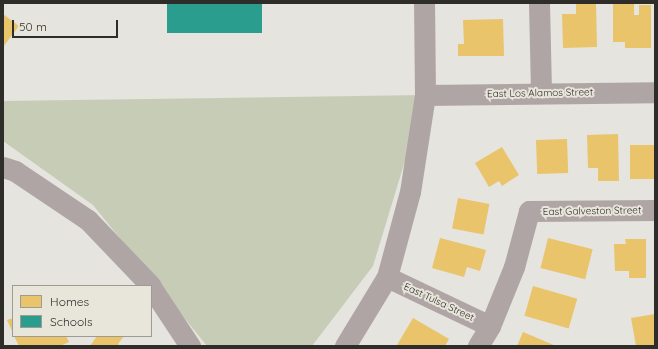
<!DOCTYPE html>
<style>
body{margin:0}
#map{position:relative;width:658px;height:349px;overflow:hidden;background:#e5e4de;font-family:Quicksand,sans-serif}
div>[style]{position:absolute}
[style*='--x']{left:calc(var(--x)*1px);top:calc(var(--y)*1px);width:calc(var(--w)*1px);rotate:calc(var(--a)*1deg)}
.green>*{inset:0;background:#c7ccb6}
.homes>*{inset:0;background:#e9c46a;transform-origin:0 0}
.schools>*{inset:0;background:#2a9d8f;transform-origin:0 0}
.minor>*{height:21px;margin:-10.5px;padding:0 10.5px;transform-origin:10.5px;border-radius:10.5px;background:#afa5a5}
span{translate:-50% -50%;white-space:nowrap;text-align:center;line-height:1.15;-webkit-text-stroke:4px #e8e5db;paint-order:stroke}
.street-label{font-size:10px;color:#2f2d2a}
.frame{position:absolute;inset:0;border:4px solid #2f2d2a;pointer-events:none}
.legend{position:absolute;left:12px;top:285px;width:140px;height:52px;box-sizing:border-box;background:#e8e5db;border:1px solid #9e9b94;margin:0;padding:5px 7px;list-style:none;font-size:12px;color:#2f2d2a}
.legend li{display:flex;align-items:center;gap:8px;height:20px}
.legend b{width:20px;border:1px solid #9e9b94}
.scale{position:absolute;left:12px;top:20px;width:106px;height:18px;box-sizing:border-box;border:2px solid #2f2d2a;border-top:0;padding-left:5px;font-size:12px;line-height:14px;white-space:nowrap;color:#2f2d2a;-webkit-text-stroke:3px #e8e5db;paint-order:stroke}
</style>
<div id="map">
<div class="green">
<div style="clip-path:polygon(425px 95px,373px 266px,312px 346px,207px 346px,93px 205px,3px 141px,3px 101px)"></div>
</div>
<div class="homes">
<div style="clip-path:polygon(576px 4px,596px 4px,597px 47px,563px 48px,562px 14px,576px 14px)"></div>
<div style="clip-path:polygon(613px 4px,634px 4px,634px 15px,639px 15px,639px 5px,651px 5px,651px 48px,625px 48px,625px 42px,613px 42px)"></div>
<div style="clip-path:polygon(3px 14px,19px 26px,3px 47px)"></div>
<div style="clip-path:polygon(503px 19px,504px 56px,458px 56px,458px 44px,464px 44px,463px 20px)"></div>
<div style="clip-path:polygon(618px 134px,619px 181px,598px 181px,598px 168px,588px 168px,587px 135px)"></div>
<div style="left:567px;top:139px;width:34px;height:31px;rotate:88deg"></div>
<div style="left:655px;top:145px;width:34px;height:25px;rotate:90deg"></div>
<div style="clip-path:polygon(502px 147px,519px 175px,502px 186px,499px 181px,489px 187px,475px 163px)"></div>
<div style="left:458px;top:198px;width:32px;height:31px;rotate:11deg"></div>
<div style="clip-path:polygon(440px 238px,486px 250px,480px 271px,467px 267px,464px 277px,432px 268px)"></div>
<div style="left:548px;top:238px;width:46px;height:31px;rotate:14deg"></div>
<div style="clip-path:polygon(625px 239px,646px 239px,646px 278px,629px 278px,629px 271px,615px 271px,614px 244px,626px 244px)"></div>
<div style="left:533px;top:286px;width:46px;height:31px;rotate:16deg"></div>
<div style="clip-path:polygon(655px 314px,655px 346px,636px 346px,631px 318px)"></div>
<div style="clip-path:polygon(13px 318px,13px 333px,7px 320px)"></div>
<div style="clip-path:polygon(413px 318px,449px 339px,445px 346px,397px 345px)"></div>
<div style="clip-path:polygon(523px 332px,556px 346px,517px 346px)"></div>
<div style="clip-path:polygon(14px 336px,66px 336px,69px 342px,60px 346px,19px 346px)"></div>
<div style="clip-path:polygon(97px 336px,124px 336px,118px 344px,120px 346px,90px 346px)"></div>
</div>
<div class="schools">
<div style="left:167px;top:3px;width:95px;height:30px"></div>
</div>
<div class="minor">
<div style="--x:539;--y:3;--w:90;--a:88.7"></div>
<div style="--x:425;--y:95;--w:230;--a:-0.7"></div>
<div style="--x:3;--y:167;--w:13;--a:18"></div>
<div style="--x:15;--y:171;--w:88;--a:33.9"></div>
<div style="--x:88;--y:220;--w:91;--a:46.3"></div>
<div style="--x:387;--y:277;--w:114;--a:25.4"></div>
<div style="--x:151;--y:287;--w:71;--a:56.5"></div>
<div style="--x:345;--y:346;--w:81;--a:-58.7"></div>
<div style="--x:387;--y:277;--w:88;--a:-74.9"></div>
<div style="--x:410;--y:192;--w:98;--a:-81.2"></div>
<div style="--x:425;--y:95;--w:92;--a:-90.6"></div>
<div style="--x:478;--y:346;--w:23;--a:-59"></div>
<div style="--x:490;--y:326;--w:64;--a:-67.9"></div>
<div style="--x:514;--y:267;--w:58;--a:-75"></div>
<div style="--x:529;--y:211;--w:126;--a:-0.5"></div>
</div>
<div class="street-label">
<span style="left:540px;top:93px;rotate:-1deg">East Los Alamos Street</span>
<span style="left:592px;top:211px;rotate:-1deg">East Galveston Street</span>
<span style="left:439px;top:302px;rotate:25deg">East Tulsa Street</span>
</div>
<div class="frame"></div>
<ul class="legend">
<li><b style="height:11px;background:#e9c46a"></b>Homes</li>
<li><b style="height:11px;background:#2a9d8f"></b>Schools</li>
</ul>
<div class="scale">50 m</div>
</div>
